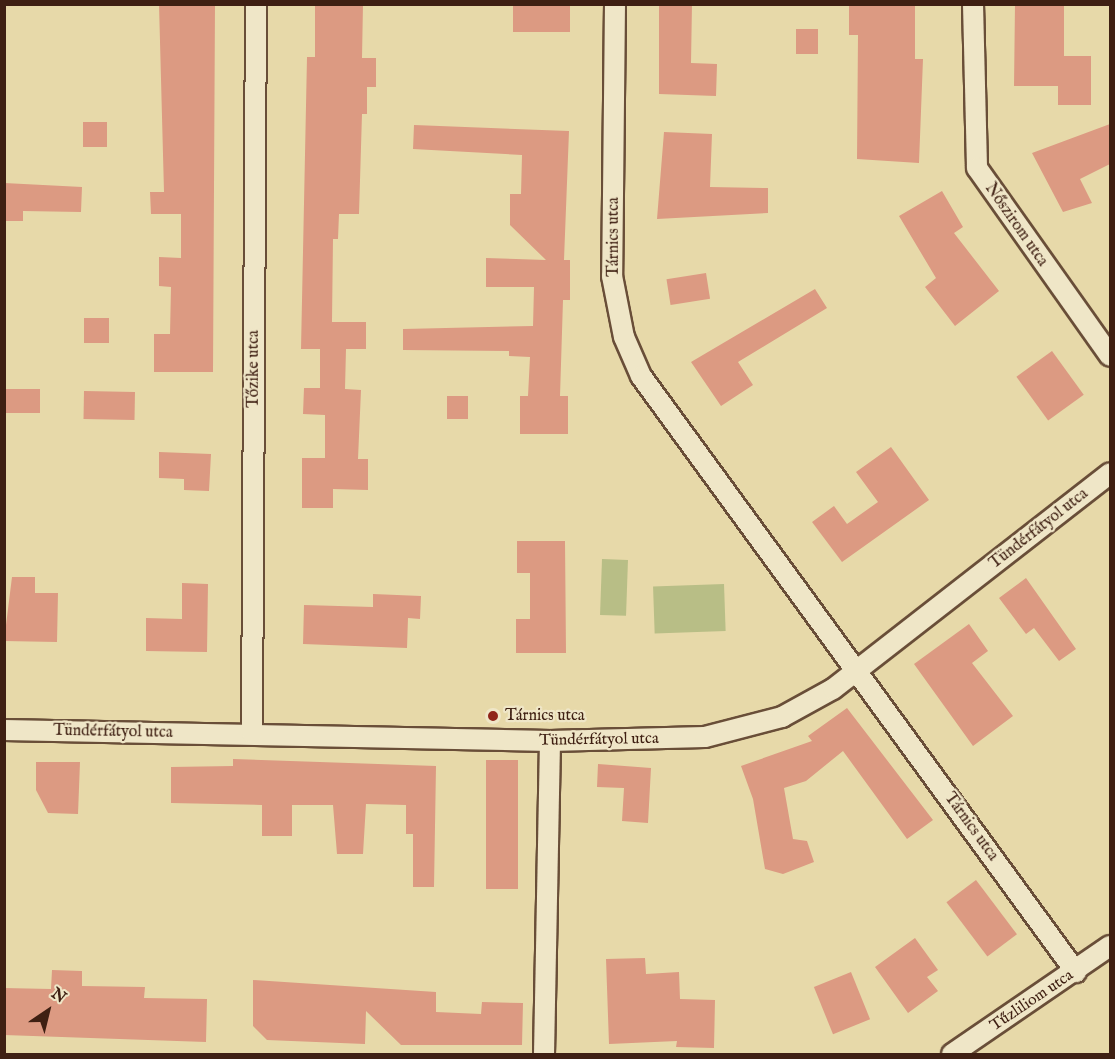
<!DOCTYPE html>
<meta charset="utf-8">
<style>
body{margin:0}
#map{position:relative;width:1115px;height:1059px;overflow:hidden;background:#e7d9a9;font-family:"IM FELL English",serif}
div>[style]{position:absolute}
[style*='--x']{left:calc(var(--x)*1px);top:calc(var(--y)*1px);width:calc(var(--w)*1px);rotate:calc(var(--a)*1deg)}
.green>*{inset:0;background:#b8be86;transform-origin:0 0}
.building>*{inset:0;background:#dc9a82;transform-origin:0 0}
.roads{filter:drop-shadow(2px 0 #694e38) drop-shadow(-2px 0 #694e38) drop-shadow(0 2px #694e38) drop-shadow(0 -2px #694e38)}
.street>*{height:20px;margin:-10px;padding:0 10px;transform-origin:10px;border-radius:10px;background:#efe6c7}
.dots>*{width:16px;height:16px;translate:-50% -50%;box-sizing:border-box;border:3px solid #efe6c7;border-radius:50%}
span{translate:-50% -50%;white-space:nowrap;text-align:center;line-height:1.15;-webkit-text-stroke:4.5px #efe6c7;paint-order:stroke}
.street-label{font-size:16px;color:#3f2013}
.poi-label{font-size:16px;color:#3f2013}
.left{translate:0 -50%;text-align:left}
.frame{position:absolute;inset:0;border:6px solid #3f2013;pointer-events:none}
.north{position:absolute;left:18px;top:981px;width:60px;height:60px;-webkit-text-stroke:4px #efe6c7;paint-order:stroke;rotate:35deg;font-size:16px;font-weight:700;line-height:24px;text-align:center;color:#3f2013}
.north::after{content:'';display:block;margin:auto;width:21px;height:27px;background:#3f2013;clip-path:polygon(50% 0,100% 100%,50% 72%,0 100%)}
</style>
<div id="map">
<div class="green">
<div style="left:602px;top:559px;width:26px;height:56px;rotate:2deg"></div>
<div style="left:724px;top:584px;width:47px;height:71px;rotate:88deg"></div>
</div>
<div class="building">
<div style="clip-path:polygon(159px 4px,215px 4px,213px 372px,154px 372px,154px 334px,170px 334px,171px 287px,159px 286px,159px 257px,181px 258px,181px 214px,151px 214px,150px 192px,164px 192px)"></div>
<div style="clip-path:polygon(315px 4px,363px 4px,362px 58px,376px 58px,376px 87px,367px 87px,367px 114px,362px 114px,359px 214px,339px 214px,338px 239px,333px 239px,332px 322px,366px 322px,366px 349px,346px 349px,345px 389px,361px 390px,358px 459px,368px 459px,368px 490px,333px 489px,333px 508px,302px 508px,302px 458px,325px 458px,325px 415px,303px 414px,304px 388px,320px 388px,320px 349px,301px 349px,307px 57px,315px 57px)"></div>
<div style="left:513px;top:4px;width:57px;height:28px"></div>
<div style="clip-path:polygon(659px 4px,692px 4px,691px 63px,717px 64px,716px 96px,659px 94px)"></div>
<div style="clip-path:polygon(849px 4px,915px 4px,915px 59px,923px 59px,919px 163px,857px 159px,858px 35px,849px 35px)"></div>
<div style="clip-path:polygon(1015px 4px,1064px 4px,1064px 56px,1091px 56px,1091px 105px,1058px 105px,1058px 86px,1014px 86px)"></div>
<div style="left:796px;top:29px;width:22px;height:25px"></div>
<div style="left:83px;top:122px;width:24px;height:25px"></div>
<div style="clip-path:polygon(1110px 124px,1110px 164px,1080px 179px,1092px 203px,1063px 212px,1032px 153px)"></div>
<div style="clip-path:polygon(414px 125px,569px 131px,564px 260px,570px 260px,570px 300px,563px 300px,560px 396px,568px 396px,568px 434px,520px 434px,520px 396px,528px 396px,530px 357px,509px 356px,509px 351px,403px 350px,403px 329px,533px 326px,534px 287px,486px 287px,486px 258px,546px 260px,510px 225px,510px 194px,521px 194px,522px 155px,413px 149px)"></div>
<div style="clip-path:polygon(664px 132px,712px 134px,710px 187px,768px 188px,768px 213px,657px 219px)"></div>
<div style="clip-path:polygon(4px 183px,82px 187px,81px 212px,23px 211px,23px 221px,4px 221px)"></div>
<div style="clip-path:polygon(942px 191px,963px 227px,954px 233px,999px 291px,955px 326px,925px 287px,936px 278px,899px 216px)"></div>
<div style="left:706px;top:273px;width:26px;height:40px;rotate:81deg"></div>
<div style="clip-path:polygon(815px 289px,827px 308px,738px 362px,753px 385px,721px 406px,691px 362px)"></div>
<div style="left:84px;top:318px;width:25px;height:25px"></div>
<div style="left:1052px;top:351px;width:54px;height:44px;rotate:54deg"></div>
<div style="left:4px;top:389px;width:36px;height:24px"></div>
<div style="left:84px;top:391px;width:51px;height:28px;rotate:1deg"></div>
<div style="left:447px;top:396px;width:21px;height:23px"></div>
<div style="clip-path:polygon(891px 447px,929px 500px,842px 562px,812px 522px,834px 506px,847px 524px,878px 502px,856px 472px)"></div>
<div style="clip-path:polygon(159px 452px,211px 454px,209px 491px,184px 490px,184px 479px,159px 478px)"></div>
<div style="clip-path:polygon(517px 541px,565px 541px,566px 653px,516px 653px,516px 619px,530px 619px,530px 573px,517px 573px)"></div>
<div style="clip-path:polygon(12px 577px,35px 577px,35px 593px,58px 593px,57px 642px,4px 641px)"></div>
<div style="clip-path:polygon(1026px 578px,1076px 649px,1059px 661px,1034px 628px,1026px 634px,999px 598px)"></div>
<div style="clip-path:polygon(182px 583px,208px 584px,207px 652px,146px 651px,146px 618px,182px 619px)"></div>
<div style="clip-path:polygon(373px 594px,421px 596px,420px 619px,408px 618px,407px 648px,303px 644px,304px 605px,373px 607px)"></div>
<div style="clip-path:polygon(969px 624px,988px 651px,972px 663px,1013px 716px,973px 746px,914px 664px)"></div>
<div style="clip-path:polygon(847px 708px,933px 820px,907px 839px,843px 751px,806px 781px,784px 788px,793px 839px,807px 841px,814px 862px,783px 874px,765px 869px,753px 799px,741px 766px,812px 741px,808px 736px)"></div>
<div style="clip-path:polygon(233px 759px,436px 766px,434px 887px,413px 887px,413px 834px,406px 834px,406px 805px,366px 804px,363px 854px,337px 854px,333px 805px,292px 805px,292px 836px,262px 836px,262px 805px,171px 803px,171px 767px,233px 766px)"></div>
<div style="left:486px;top:760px;width:32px;height:129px"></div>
<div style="clip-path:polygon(36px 762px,80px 762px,78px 814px,48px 813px,36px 790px)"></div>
<div style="clip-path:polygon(598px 764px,651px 768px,648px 823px,622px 821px,624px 788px,597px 787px)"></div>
<div style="left:976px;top:880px;width:68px;height:37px;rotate:53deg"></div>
<div style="clip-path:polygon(915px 938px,938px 970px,927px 977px,938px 991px,908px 1013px,875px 967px)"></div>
<div style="clip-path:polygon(645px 958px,646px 974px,679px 972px,680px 999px,715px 1000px,714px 1048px,676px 1047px,677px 1041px,609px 1044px,606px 959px)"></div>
<div style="clip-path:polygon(52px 970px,82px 971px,82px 986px,145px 987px,144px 998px,207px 999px,206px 1042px,4px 1035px,4px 988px,51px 989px)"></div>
<div style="left:851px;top:972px;width:51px;height:40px;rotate:68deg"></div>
<div style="clip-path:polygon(253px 980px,436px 992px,436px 1012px,481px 1014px,482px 1002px,523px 1003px,522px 1045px,401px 1045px,366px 1011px,365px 1044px,267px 1040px,253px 1026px)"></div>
</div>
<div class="roads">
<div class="street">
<div style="--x:615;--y:4;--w:272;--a:90.6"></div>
<div style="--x:612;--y:276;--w:62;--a:78.9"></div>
<div style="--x:624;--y:337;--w:43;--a:66.4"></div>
<div style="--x:641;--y:376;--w:738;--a:53.88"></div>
<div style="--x:973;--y:4;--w:164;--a:88.6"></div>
<div style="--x:977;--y:168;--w:230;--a:54.7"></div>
<div style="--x:4;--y:730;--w:546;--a:1.15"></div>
<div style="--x:550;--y:741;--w:155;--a:-1.5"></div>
<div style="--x:705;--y:737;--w:80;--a:-14.6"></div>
<div style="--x:782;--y:717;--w:58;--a:-28.8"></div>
<div style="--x:833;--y:689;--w:351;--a:-37.9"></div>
<div style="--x:252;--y:733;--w:729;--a:-89.69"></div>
<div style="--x:544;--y:1054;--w:313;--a:-88.9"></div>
<div style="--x:952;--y:1054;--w:191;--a:-34.4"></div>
</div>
</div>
<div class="dots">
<div style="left:493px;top:716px;background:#8f2418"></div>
</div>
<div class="street-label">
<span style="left:1016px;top:225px;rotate:55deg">Nőszirom utca</span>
<span style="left:614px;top:237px;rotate:-90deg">Tárnics utca</span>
<span style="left:254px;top:369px;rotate:-90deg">Tőzike utca</span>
<span style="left:1039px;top:529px;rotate:-38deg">Tündérfátyol utca</span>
<span style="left:113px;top:732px;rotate:1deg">Tündérfátyol utca</span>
<span style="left:599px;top:740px;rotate:-1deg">Tündérfátyol utca</span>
<span style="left:971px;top:827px;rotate:54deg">Tárnics utca</span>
<span style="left:1032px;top:1001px;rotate:-34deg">Tűzliliom utca</span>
</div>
<div class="poi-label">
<span class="left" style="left:505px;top:716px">Tárnics utca</span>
</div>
<div class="frame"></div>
<div class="north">N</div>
</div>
